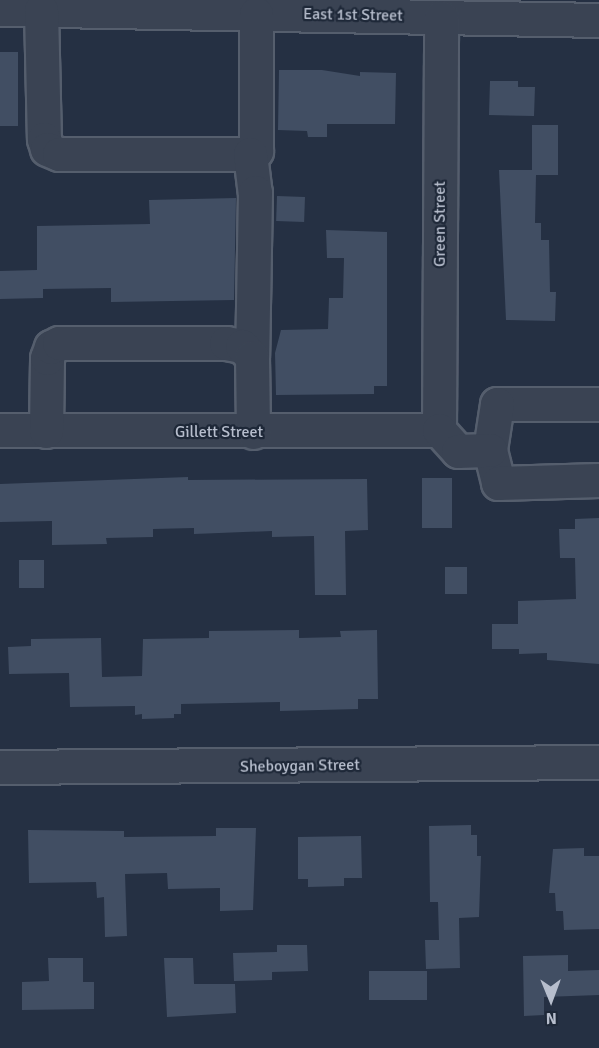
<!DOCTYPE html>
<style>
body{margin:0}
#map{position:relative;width:599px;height:1048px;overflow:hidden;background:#253043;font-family:Signika,sans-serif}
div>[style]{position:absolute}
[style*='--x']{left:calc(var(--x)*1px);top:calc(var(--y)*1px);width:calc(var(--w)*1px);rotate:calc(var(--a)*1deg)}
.building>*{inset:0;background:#414e63;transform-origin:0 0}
.roads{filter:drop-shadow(2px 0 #555e6d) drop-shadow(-2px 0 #555e6d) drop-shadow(0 2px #555e6d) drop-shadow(0 -2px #555e6d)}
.minor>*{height:33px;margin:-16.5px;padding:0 16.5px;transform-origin:16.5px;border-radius:16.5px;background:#3a4353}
span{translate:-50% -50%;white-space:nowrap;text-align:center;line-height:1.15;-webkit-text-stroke:4.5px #1e2838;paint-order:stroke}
.street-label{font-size:16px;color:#b7becd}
.north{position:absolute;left:521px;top:970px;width:60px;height:60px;-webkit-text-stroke:4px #1e2838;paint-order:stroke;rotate:179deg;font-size:16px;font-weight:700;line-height:24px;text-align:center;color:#b7becd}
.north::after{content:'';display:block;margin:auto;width:21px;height:27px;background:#b7becd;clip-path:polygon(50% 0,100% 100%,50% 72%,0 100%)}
</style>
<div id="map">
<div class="building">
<div style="left:0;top:52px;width:18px;height:74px"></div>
<div style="clip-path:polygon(279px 70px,322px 70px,360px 76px,360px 72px,396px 73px,395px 124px,327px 124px,327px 137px,308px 137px,307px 131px,278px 130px)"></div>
<div style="clip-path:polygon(490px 81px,518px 81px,518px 87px,535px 87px,534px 116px,489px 115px)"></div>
<div style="clip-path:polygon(532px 125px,558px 125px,558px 175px,536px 175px,535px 223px,541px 223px,541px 240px,549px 240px,550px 292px,556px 292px,555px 321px,506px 320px,499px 170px,532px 170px)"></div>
<div style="left:277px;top:196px;width:28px;height:25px;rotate:2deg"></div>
<div style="clip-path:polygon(236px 198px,234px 300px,111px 302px,111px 288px,43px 289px,43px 298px,0 299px,0 271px,37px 270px,37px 226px,150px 224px,149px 200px)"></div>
<div style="clip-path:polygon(326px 230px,387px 232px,387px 386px,374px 386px,374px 394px,276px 395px,275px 353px,281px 330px,328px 329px,329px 298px,343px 298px,344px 258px,327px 258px)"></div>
<div style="clip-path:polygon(188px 477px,188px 480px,367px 479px,368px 530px,345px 531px,346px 595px,315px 595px,314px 536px,272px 537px,272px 531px,194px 534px,194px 528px,153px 529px,153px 537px,106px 538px,107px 544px,52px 545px,52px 521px,0 522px,0 484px)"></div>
<div style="left:422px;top:478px;width:30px;height:50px"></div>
<div style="clip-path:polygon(599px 518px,599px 664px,547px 660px,547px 653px,519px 654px,519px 649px,492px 649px,492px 624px,518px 624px,518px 601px,576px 599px,575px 558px,560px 558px,559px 529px,575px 529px,575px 519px)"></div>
<div style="left:44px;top:560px;width:28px;height:25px;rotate:90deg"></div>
<div style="left:467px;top:567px;width:27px;height:22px;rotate:90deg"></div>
<div style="clip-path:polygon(299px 630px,299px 638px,341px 637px,340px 631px,377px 630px,378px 699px,358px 699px,358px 709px,280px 711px,280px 702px,181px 704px,181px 714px,174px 714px,174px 718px,142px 719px,142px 714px,135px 715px,135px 706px,70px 707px,69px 673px,9px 674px,8px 647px,31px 646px,31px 639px,101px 638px,102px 677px,142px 676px,143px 639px,209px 638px,209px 631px)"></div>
<div style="clip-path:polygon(471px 825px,471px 835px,477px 835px,477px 856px,481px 856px,479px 917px,459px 918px,460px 968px,426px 969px,425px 940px,439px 940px,438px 902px,430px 902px,429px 826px)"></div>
<div style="clip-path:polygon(216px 828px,256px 828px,253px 910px,220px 911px,220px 888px,168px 889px,167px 873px,125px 874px,127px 936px,105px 937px,104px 897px,97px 898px,96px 882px,29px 883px,28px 830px,124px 831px,124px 837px,216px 836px)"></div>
<div style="clip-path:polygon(361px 836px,362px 878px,344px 878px,344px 886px,308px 887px,308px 879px,298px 879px,298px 837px)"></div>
<div style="clip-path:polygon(584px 848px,584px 856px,599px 856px,599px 929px,564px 930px,563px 911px,556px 911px,555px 893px,549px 893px,553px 849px)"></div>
<div style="clip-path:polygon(277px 945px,307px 945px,308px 971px,272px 972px,272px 980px,234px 981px,233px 953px,277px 952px)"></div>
<div style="clip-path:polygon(568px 955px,568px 971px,599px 970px,599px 995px,544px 997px,544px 1015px,524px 1016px,523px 956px)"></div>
<div style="clip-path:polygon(48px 958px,83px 958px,83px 982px,94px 982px,94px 1009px,22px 1010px,22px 982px,49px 981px)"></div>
<div style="clip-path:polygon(164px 958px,193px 958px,194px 984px,235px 984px,236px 1013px,167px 1017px)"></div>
<div style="left:427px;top:971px;width:29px;height:58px;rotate:90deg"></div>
</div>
<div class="roads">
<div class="minor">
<div style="--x:0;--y:9;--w:599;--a:1.05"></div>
<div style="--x:41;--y:10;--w:129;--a:88.7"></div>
<div style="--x:44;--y:139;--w:10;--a:73"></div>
<div style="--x:47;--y:149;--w:13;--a:23"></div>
<div style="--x:59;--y:154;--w:191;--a:0"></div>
<div style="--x:250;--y:154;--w:7;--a:-27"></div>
<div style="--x:256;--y:151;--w:137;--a:-90"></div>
<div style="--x:250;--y:154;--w:38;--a:83"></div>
<div style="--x:255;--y:192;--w:165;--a:91"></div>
<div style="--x:599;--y:404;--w:102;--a:180"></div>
<div style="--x:497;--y:404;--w:47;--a:98.7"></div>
<div style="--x:490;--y:450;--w:34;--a:76"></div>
<div style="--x:498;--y:483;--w:101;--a:-1.7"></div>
<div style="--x:0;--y:430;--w:439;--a:0"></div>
<div style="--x:439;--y:430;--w:413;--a:-89.7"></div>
<div style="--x:439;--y:430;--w:28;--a:48"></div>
<div style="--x:458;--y:451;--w:32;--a:-2"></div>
<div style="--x:46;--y:431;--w:73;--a:-89.2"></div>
<div style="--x:47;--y:358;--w:12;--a:-70"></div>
<div style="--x:51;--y:347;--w:9;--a:-27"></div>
<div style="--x:59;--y:343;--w:167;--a:0"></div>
<div style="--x:226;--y:343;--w:16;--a:11"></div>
<div style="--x:242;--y:346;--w:15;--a:48"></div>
<div style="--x:252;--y:357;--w:75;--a:89.2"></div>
<div style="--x:0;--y:767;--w:599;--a:-0.48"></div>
</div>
</div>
<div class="street-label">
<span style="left:353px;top:15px;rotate:1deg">East 1st Street</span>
<span style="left:440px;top:224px;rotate:-90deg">Green Street</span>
<span style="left:219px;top:432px">Gillett Street</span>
<span style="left:300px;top:766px;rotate:-1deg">Sheboygan Street</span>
</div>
<div class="north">N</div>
</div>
